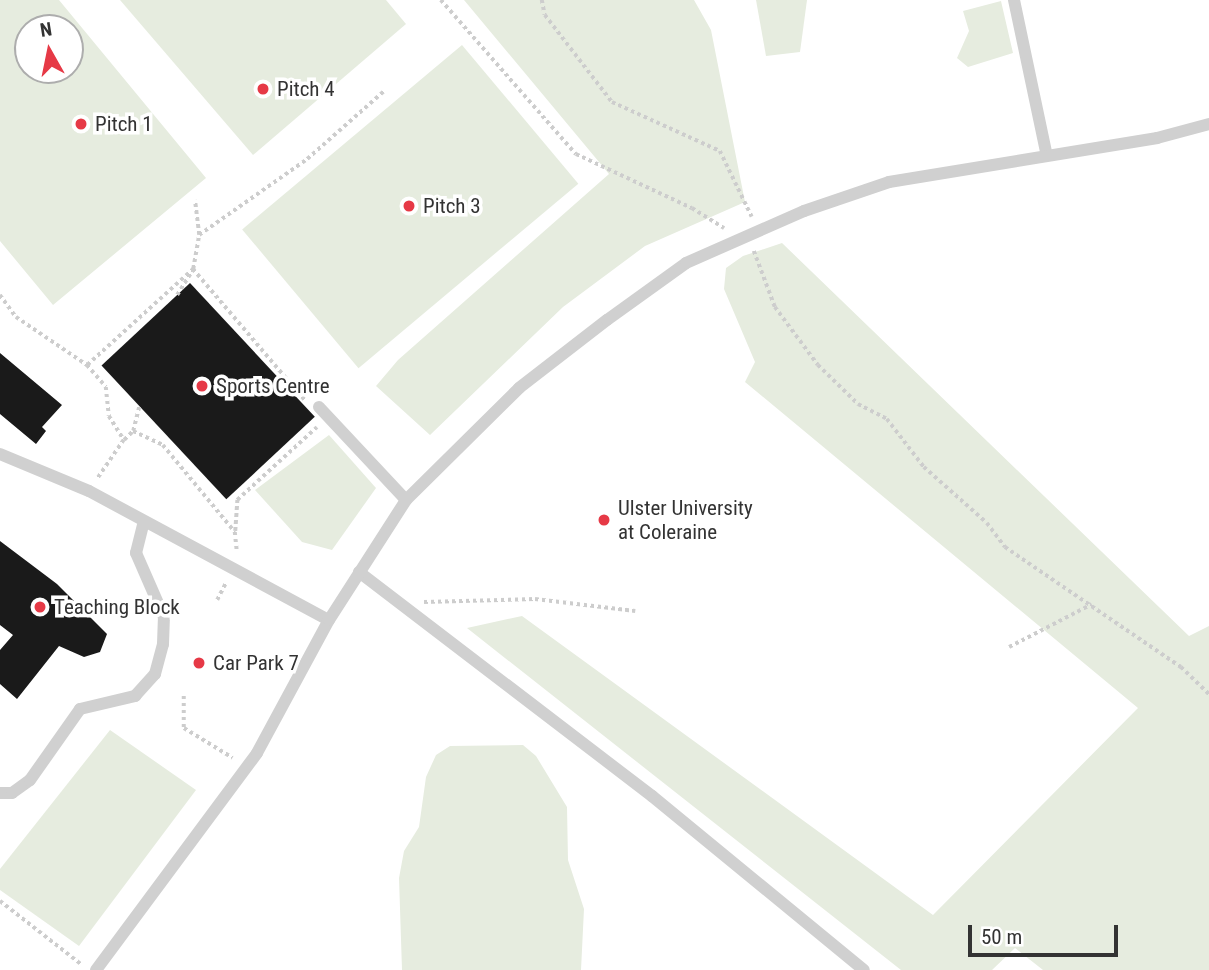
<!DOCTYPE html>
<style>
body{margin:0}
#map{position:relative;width:1209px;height:970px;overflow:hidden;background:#fff;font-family:"Roboto Condensed",sans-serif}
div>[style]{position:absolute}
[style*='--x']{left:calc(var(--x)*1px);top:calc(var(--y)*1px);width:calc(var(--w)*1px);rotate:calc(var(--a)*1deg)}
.green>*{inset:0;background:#e6ecdf;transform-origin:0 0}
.building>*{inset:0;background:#1a1a1a;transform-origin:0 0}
.path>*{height:3.5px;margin-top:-1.75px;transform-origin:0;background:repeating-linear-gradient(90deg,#cdcdcd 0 3.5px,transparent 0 7px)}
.lane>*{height:12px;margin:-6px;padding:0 6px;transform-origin:6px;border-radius:6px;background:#d0d0d0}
.dots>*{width:19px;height:19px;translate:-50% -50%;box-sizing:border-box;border:4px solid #fff;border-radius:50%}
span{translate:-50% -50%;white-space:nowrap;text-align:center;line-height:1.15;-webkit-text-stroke:7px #fff;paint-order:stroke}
.poi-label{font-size:21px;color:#333}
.left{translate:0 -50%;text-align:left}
.north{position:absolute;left:14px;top:14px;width:70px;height:70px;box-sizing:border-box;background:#fff;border:2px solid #adadad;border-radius:50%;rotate:351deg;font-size:19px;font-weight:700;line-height:28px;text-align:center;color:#333}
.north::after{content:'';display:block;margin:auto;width:24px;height:32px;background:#e63946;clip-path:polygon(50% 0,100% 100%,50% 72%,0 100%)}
.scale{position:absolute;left:968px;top:925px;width:150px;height:32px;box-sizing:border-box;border:4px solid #333;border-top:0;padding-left:9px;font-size:21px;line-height:24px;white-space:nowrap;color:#333;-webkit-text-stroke:5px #fff;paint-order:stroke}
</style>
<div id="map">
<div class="green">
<div style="clip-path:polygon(evenodd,0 0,59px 0,206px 178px,53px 305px,0 241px,0 0,28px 28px,70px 28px,70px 70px,28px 70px,28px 28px)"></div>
<div style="clip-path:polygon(120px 0,386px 0,406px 24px,253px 155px)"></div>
<div style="clip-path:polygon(464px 0,694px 0,711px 30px,745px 202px,645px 246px,563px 307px,430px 435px,376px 386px,398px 360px,609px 174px)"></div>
<div style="clip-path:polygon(756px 0,807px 0,800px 52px,766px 56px)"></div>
<div style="clip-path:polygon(1001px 1px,1013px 53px,968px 67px,957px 58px,969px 31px,963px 11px)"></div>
<div style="left:462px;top:45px;width:181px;height:287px;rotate:50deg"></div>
<div style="clip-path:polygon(782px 243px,1189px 636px,1209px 626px,1209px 970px,1043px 970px,1015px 948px,992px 970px,901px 970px,467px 628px,522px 616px,933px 915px,1138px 708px,745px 382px,755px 362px,724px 289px,726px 268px,743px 256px)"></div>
<div style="clip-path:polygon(329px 435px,376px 488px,332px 550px,302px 542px,255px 490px)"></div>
<div style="clip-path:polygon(110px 730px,196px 790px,79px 946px,0 890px,0 869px)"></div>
<div style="clip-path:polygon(523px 745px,536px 756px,567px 807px,568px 860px,584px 909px,581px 970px,402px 970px,399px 878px,404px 851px,419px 827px,426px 777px,436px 755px,450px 746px)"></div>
</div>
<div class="building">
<div style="left:190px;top:283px;width:183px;height:121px;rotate:47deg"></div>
<div style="clip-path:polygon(0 353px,62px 405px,42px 427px,46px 431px,36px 444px,0 414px)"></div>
<div style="clip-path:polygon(0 541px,57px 584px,107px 634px,100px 652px,84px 657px,59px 646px,17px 699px,0 684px,0 650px,13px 635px,0 625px)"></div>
</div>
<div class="path">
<div style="--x:441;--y:0;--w:205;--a:48.8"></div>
<div style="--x:576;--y:154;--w:128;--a:25"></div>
<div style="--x:692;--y:208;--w:38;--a:32"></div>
<div style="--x:542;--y:0;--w:15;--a:79"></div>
<div style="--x:545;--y:15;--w:110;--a:52.4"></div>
<div style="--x:612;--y:102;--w:119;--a:24.4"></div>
<div style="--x:720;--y:151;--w:73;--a:64.1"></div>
<div style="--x:199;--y:235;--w:132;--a:-35.1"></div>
<div style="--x:307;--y:159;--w:103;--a:-41.4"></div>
<div style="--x:754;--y:251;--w:60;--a:69.4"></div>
<div style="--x:775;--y:307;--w:72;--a:53.4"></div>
<div style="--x:818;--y:365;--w:56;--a:44.3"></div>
<div style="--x:858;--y:404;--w:33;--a:27"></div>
<div style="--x:887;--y:419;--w:61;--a:52.4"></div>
<div style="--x:924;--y:467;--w:84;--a:41.6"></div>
<div style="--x:987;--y:523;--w:30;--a:53"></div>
<div style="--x:1005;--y:547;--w:213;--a:34.3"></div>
<div style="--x:1181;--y:667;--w:39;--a:44"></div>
<div style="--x:0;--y:295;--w:27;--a:54"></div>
<div style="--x:16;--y:317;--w:86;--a:34.1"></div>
<div style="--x:87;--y:365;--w:29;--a:49"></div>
<div style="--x:106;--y:387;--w:29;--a:84"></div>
<div style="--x:109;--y:416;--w:28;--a:58"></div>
<div style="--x:124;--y:440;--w:46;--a:124.4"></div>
<div style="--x:177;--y:295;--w:31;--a:-58"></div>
<div style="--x:193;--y:269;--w:35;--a:-80"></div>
<div style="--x:199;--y:235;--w:35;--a:-97"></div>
<div style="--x:87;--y:365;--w:143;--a:-42.2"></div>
<div style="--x:193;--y:269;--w:172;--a:49.5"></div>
<div style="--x:133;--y:431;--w:33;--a:25"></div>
<div style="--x:163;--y:445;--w:113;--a:50.4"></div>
<div style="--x:235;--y:532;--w:20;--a:84"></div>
<div style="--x:124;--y:440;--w:13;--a:-45"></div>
<div style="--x:133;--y:431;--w:25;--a:-76"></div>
<div style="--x:235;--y:531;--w:31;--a:-86"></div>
<div style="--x:237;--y:500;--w:108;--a:-42.4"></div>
<div style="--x:217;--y:600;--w:20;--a:-63"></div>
<div style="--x:424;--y:602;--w:111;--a:-1.5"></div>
<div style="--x:535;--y:599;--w:101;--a:6.8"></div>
<div style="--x:1009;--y:647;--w:93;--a:-27.4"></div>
<div style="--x:184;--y:696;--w:32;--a:90"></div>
<div style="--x:184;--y:728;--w:57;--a:31.5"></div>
<div style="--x:0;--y:901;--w:103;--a:37.9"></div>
</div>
<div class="lane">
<div style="--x:1014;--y:0;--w:159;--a:78.1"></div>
<div style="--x:319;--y:407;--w:127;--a:46.9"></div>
<div style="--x:0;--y:454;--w:96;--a:22.6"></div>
<div style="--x:89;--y:491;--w:272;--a:28.3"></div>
<div style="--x:359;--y:572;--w:369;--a:37.4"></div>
<div style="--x:652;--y:796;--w:274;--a:39.4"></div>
<div style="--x:0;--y:793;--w:12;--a:0"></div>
<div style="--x:12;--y:793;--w:22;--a:-36"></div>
<div style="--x:30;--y:780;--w:87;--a:-54.8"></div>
<div style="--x:80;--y:709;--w:57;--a:-13.3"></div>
<div style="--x:135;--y:696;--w:30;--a:-48"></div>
<div style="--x:155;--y:674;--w:31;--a:-75"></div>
<div style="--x:163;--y:644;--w:27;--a:-88"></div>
<div style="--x:164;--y:617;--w:70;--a:-113.6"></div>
<div style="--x:136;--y:553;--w:32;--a:-76"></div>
<div style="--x:96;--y:970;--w:270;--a:-53.4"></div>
<div style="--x:257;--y:753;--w:151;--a:-61.6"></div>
<div style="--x:329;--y:620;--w:143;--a:-57.3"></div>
<div style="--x:406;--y:500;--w:159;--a:-44.7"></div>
<div style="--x:519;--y:388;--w:111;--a:-37.7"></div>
<div style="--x:607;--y:320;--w:97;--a:-35.8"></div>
<div style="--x:686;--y:263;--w:129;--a:-23.8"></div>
<div style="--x:804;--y:211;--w:90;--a:-18.8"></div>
<div style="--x:889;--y:182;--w:272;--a:-9.3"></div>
<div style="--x:1157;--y:138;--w:54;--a:-15.1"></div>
</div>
<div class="dots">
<div style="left:263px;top:89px;background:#e63946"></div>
<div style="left:81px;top:124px;background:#e63946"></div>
<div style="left:409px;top:206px;background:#e63946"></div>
<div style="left:202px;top:386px;background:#e63946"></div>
<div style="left:604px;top:520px;background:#e63946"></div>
<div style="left:40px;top:607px;background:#e63946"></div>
<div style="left:199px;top:663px;background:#e63946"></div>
</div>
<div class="poi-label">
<span class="left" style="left:277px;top:89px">Pitch 4</span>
<span class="left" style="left:95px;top:124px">Pitch 1</span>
<span class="left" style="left:423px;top:206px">Pitch 3</span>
<span class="left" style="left:216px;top:386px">Sports Centre</span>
<span class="left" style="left:618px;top:520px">Ulster University<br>at Coleraine</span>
<span class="left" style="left:54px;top:607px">Teaching Block</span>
<span class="left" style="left:213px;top:663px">Car Park 7</span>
</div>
<div class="north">N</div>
<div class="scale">50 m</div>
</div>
